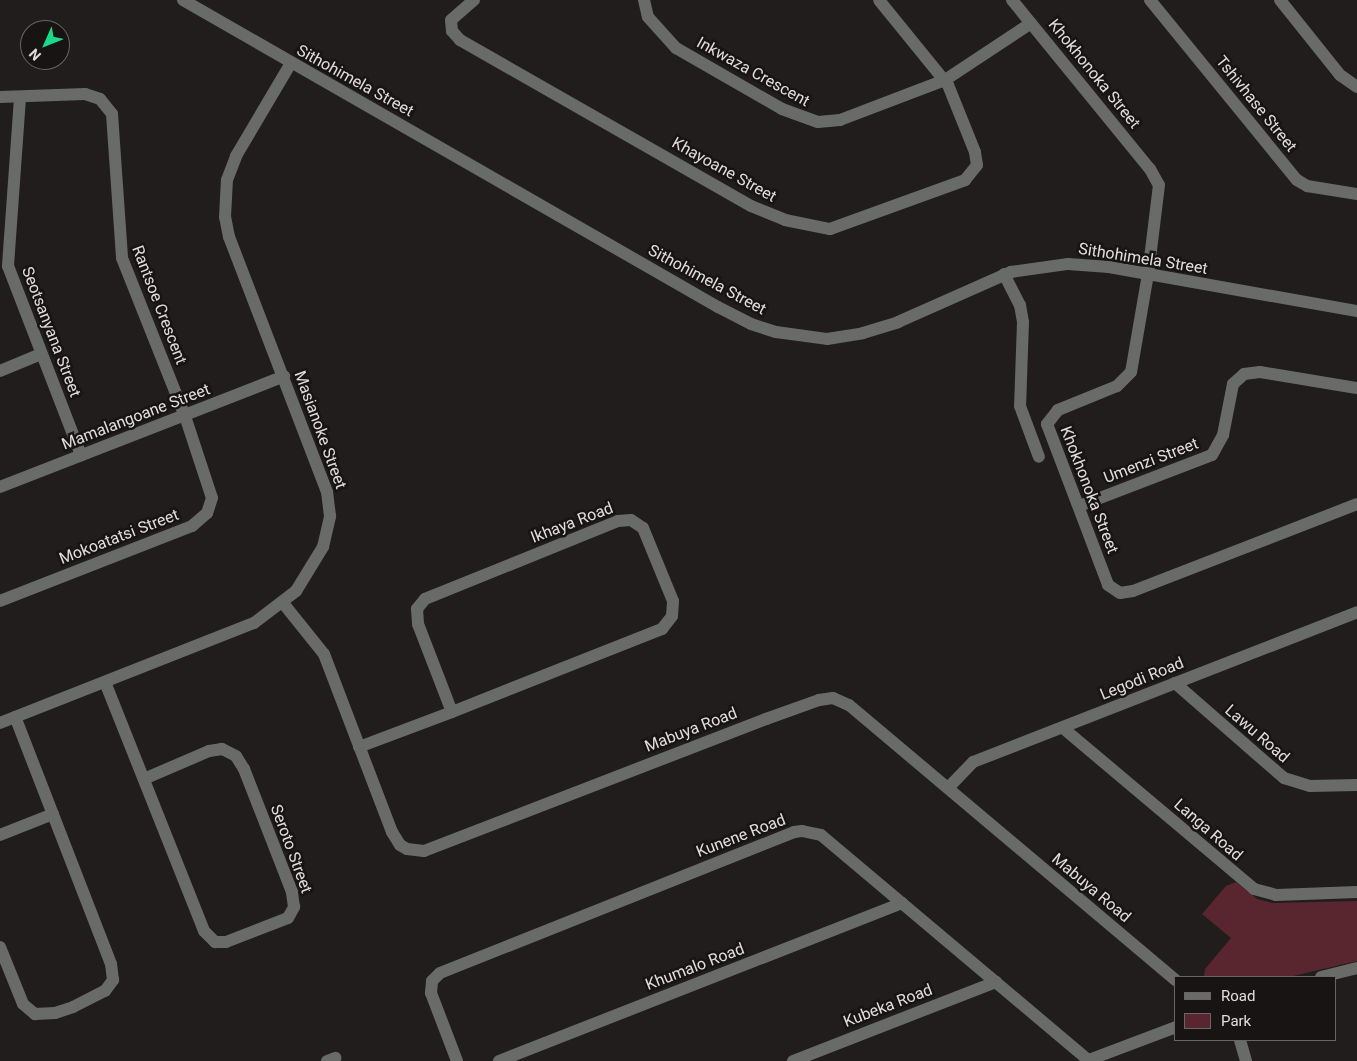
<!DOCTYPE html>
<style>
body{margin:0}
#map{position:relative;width:1357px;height:1061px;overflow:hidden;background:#211d1d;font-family:Roboto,sans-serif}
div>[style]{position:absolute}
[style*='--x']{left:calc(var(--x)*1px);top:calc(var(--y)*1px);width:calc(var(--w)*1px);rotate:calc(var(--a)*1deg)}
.green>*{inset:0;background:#59252f}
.minor>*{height:12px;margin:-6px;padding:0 6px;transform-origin:6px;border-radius:6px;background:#696b69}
span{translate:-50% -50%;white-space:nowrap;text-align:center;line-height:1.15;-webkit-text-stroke:5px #181414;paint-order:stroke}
.street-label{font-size:16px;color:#e1dede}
.legend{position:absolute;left:1174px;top:976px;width:162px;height:65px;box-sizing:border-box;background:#181414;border:1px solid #686565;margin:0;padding:6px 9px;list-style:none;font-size:15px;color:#e1dede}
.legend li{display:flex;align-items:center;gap:10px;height:25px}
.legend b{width:25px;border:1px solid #686565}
.north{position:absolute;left:20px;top:20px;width:50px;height:50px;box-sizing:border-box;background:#181414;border:1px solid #686565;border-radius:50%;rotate:226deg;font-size:14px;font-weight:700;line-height:20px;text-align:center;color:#e1dede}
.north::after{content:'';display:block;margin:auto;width:18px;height:22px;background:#1bd988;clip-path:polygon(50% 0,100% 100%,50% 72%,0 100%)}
</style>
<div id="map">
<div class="green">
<div style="clip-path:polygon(1236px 882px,1257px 899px,1273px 903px,1357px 901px,1357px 961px,1289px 977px,1204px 977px,1205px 969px,1231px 938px,1202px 914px,1226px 886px)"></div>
</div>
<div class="minor">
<div style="--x:183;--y:0;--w:617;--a:29.85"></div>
<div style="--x:718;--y:307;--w:37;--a:27"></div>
<div style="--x:751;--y:324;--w:26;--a:18"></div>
<div style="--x:776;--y:332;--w:51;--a:7.8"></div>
<div style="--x:827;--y:339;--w:36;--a:-9"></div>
<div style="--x:863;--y:333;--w:37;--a:-17"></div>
<div style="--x:898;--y:322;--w:124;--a:-23.9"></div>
<div style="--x:1011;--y:272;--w:58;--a:-8"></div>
<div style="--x:1068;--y:264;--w:41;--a:4.2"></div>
<div style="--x:1109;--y:267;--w:252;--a:10.1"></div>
<div style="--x:474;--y:0;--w:30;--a:139"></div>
<div style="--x:451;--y:20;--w:11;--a:85"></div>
<div style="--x:452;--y:31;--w:12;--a:48"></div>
<div style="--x:460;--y:40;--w:335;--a:29.7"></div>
<div style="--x:751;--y:206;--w:37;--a:22"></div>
<div style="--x:785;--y:220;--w:46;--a:11.3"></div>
<div style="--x:830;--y:229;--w:144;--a:-19.9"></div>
<div style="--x:965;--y:180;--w:19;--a:-51"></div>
<div style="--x:977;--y:165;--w:13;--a:-99"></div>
<div style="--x:975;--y:152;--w:72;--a:-111.9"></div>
<div style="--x:948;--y:85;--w:109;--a:-129.1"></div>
<div style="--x:644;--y:0;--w:17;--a:77"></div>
<div style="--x:648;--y:17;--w:42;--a:47.9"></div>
<div style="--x:676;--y:48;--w:122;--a:29.9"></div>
<div style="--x:782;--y:109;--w:38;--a:20"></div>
<div style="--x:818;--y:122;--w:22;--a:-5"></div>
<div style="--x:840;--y:120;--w:112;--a:-20.9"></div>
<div style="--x:945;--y:80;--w:103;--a:-33.5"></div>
<div style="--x:1012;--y:0;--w:218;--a:50.8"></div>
<div style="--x:1150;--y:169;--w:18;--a:61"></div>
<div style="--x:1159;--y:185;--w:90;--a:97"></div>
<div style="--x:1148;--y:274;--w:99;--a:99.8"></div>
<div style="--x:1131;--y:372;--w:20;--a:135"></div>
<div style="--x:1117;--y:386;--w:64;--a:157.9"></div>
<div style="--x:1058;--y:410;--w:18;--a:128"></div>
<div style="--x:1047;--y:424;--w:172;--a:69.2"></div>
<div style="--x:1108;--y:585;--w:14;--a:34"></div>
<div style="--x:1120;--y:593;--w:13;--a:-9"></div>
<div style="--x:1133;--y:591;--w:240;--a:-21.2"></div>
<div style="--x:1150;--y:0;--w:232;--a:50.8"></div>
<div style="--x:1297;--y:180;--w:12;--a:31"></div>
<div style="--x:1307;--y:186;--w:51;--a:9.1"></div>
<div style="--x:1280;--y:0;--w:96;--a:51.3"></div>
<div style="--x:1340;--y:75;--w:21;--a:35"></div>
<div style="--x:0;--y:97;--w:85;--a:-2"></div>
<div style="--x:85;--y:94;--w:16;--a:18"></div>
<div style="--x:100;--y:99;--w:19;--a:51"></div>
<div style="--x:112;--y:114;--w:144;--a:86"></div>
<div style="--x:122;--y:258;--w:170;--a:68.3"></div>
<div style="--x:185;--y:416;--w:86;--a:71.8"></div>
<div style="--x:212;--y:498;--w:16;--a:108"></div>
<div style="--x:207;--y:513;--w:20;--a:139"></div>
<div style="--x:192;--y:526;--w:206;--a:158.7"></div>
<div style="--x:20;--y:98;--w:168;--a:94.1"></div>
<div style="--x:8;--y:266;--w:203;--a:68.9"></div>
<div style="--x:1004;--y:274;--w:35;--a:63"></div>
<div style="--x:1020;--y:305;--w:17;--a:80"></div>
<div style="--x:1023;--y:322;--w:84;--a:92"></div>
<div style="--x:1020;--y:406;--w:54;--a:69.6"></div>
<div style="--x:0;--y:371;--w:44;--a:-22.5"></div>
<div style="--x:0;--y:487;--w:305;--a:-21.3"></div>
<div style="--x:1079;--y:506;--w:142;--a:-21"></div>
<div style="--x:1212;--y:455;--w:23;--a:-61"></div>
<div style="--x:1223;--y:435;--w:52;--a:-78.9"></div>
<div style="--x:1233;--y:384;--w:15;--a:-42"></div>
<div style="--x:1244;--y:374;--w:16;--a:-7"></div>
<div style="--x:1260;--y:372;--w:98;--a:9.4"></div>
<div style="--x:283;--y:603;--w:65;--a:51.2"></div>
<div style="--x:324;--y:654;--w:191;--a:69.1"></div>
<div style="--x:392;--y:832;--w:15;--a:58"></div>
<div style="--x:400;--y:845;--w:8;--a:30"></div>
<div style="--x:407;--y:849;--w:17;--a:7"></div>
<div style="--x:424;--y:851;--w:367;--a:-21.1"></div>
<div style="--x:766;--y:719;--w:56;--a:-19.7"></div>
<div style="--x:819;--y:700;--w:14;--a:-8"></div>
<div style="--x:833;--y:698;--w:17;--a:24"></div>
<div style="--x:849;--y:705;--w:427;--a:40.1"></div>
<div style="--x:105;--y:682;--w:268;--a:68.3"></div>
<div style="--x:204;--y:931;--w:16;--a:45"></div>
<div style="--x:215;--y:942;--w:11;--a:0"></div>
<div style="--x:226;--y:942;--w:66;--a:-21.2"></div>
<div style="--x:288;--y:918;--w:13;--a:-61"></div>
<div style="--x:294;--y:907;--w:15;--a:-98"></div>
<div style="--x:292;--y:892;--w:132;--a:-111.3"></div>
<div style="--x:244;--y:769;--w:15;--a:-122"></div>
<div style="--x:236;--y:756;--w:16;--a:-153"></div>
<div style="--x:222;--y:749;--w:13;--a:171"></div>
<div style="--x:209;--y:751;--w:71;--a:156.7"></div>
<div style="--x:1175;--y:683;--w:145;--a:41.1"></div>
<div style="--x:1284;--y:778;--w:27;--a:17"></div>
<div style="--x:1310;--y:786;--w:47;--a:-1.2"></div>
<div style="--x:0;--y:723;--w:273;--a:-21.5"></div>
<div style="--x:254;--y:623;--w:53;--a:-37.3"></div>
<div style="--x:296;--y:591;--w:52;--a:-58.5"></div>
<div style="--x:323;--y:547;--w:32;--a:-77"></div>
<div style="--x:330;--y:516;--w:24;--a:-97"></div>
<div style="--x:327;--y:492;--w:273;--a:-111"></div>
<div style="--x:229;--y:237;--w:20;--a:-101"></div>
<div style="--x:225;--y:217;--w:37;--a:-87"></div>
<div style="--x:227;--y:180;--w:26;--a:-69"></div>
<div style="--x:236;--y:156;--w:108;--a:-59.4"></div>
<div style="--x:1063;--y:728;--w:250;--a:40.1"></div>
<div style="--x:1254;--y:889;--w:23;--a:15"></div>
<div style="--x:1276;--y:895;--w:81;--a:-2.1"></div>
<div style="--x:359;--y:747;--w:99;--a:-20.6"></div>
<div style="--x:452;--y:712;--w:226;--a:-21.6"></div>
<div style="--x:662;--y:629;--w:16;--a:-52"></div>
<div style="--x:672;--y:616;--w:15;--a:-86"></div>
<div style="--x:673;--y:601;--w:79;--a:-112.3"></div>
<div style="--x:643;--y:528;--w:14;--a:-146"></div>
<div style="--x:631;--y:520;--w:13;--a:176"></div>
<div style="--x:618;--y:521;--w:208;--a:158"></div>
<div style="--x:425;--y:599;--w:13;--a:129"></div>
<div style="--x:417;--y:609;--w:15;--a:86"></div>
<div style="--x:418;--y:624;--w:94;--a:68.9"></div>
<div style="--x:948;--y:788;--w:36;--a:-46"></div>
<div style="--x:973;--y:762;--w:412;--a:-21.3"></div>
<div style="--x:0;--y:835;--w:57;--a:-21.6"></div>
<div style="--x:0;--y:947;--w:61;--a:68"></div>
<div style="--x:23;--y:1004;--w:16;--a:40"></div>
<div style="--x:35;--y:1014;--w:20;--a:-3"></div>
<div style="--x:55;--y:1013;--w:19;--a:-18"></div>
<div style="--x:73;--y:1007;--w:36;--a:-27"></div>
<div style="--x:105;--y:991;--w:14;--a:-54"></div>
<div style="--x:113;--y:980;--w:16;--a:-97"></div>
<div style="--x:111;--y:964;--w:265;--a:-111.2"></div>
<div style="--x:1321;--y:977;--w:37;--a:-14"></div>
<div style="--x:1240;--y:1040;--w:22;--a:74"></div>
<div style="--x:327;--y:1061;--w:9;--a:-21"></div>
<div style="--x:457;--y:1061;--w:73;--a:-110.9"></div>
<div style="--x:431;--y:993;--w:12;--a:-85"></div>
<div style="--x:432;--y:981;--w:11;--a:-45"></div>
<div style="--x:440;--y:973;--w:381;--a:-21.7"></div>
<div style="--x:794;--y:832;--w:8;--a:-7"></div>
<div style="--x:802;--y:831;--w:19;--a:12"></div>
<div style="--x:821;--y:835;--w:349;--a:40.1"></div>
<div style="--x:499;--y:1061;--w:433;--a:-21.4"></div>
<div style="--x:793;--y:1061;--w:218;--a:-21.3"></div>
<div style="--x:1086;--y:1061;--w:96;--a:-20.7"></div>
</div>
<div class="street-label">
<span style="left:753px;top:72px;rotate:29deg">Inkwaza Crescent</span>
<span style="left:1094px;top:74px;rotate:51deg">Khokhonoka Street</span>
<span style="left:355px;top:81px;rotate:29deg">Sithohimela Street</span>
<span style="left:1256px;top:104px;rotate:51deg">Tshivhase Street</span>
<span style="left:724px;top:170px;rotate:29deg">Khayoane Street</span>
<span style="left:1143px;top:259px;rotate:9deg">Sithohimela Street</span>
<span style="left:707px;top:280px;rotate:28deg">Sithohimela Street</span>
<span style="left:159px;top:305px;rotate:69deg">Rantsoe Crescent</span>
<span style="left:51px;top:332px;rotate:69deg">Seotsanyana Street</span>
<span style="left:136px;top:417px;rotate:-21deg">Mamalangoane Street</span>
<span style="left:320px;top:430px;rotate:70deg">Masianoke Street</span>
<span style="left:1151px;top:461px;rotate:-21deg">Umenzi Street</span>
<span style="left:1089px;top:490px;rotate:69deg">Khokhonoka Street</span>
<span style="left:572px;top:523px;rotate:-21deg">Ikhaya Road</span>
<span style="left:119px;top:537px;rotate:-21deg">Mokoatatsi Street</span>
<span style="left:1142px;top:679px;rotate:-22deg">Legodi Road</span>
<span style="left:691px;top:730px;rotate:-21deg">Mabuya Road</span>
<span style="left:1257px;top:734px;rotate:41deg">Lawu Road</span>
<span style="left:1208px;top:830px;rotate:41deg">Langa Road</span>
<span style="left:741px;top:836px;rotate:-21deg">Kunene Road</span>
<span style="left:291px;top:849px;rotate:70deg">Seroto Street</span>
<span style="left:1091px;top:888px;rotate:40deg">Mabuya Road</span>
<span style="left:695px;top:967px;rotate:-21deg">Khumalo Road</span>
<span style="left:888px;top:1006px;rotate:-21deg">Kubeka Road</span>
</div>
<ul class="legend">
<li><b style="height:6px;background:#696b69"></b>Road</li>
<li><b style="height:14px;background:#59252f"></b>Park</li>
</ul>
<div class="north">N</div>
</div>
